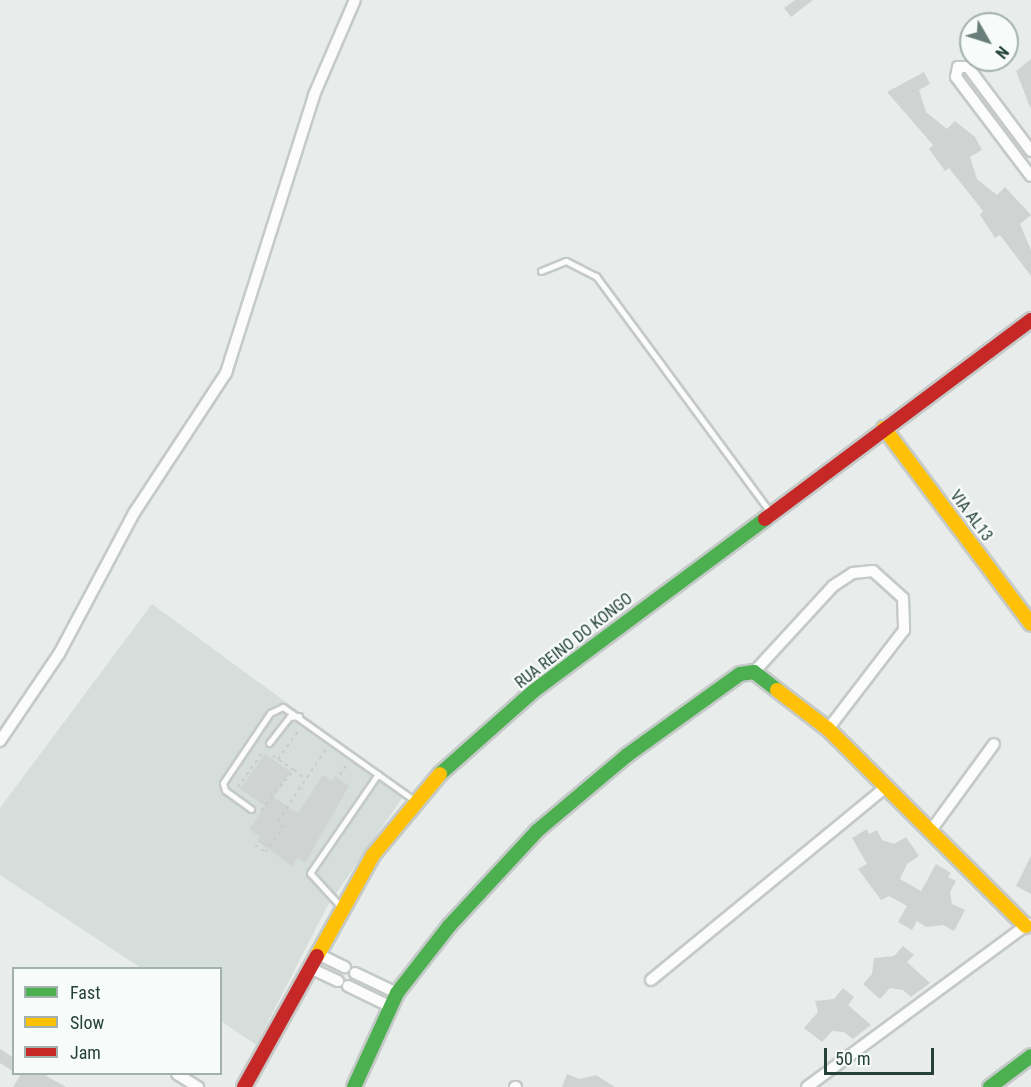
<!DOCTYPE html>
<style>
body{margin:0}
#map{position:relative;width:1031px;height:1087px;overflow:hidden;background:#e8edeb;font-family:"Roboto Condensed",sans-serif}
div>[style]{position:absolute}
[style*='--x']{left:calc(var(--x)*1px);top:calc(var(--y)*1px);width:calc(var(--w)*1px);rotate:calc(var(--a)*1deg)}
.built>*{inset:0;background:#d6dedb}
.building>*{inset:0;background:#cfd4d2}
.path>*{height:2px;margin-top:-1px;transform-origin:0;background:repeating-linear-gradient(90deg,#c3ccca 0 3px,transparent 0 7.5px)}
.roads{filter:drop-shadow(2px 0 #c5cac8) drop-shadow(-2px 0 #c5cac8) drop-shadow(0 2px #c5cac8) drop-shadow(0 -2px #c5cac8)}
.lane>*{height:5px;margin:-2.5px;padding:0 2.5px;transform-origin:2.5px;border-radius:2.5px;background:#fcfcfc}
.street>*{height:10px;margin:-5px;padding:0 5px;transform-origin:5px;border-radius:5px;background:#fcfcfc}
.fast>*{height:14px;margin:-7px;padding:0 7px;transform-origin:7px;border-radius:7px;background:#4caf50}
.slow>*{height:14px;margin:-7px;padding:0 7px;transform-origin:7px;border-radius:7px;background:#ffc107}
.jam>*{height:14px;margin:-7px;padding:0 7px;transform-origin:7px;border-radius:7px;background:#c62828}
span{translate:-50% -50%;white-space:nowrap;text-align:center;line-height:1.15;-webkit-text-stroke:4.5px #f7fbf9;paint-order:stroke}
.street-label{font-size:16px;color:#24423a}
.legend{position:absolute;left:12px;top:967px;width:210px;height:108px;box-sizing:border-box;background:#f7fbf9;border:2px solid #a3b1ad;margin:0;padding:8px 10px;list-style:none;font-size:18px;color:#24423a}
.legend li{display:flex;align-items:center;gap:12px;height:30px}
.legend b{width:30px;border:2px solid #a3b1ad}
.north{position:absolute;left:959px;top:12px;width:60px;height:60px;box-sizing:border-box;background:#f7fbf9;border:2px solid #a3b1ad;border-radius:50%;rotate:129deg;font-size:16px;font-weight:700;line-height:24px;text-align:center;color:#24423a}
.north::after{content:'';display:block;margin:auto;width:21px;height:27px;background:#697e78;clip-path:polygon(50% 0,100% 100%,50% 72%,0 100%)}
.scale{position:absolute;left:824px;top:1048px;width:110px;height:27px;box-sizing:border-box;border:3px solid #24423a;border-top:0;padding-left:8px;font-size:18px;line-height:21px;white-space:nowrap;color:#24423a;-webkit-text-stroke:4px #f7fbf9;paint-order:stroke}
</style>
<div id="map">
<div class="built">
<div style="clip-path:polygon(152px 604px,407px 791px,328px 905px,256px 1045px,221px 1021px,220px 968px,141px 968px,0 875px,0 808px)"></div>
</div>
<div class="building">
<div style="clip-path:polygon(795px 0,813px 0,791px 17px,784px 8px)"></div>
<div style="clip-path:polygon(1031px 59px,1031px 107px,1030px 107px,1016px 71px)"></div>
<div style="clip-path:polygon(924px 72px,930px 84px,919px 90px,926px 112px,947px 129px,955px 121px,975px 137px,982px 150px,970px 157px,977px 179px,997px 195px,1005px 187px,1031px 215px,1020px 224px,1031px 250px,1031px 276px,1000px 235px,995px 238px,980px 215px,983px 211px,949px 168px,945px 171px,929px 149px,933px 145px,887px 92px)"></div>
<div style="clip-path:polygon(265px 754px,291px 772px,273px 797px,298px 813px,323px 775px,331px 781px,335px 776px,349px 786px,305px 863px,298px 858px,292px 866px,257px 841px,260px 837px,249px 829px,265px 806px,240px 789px)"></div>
<div style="clip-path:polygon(867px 829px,869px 834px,877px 830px,882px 840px,894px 844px,906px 837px,919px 856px,907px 864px,900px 879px,921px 891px,936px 864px,951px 873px,948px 877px,956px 881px,950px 892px,952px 904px,965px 910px,954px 931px,943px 925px,926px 927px,917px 921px,912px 930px,898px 922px,907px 906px,889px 896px,881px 900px,858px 869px,867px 864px,852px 838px)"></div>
<div style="clip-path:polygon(1031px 856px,1031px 894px,1016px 886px)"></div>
<div style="clip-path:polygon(903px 946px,914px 955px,907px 962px,930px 983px,911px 997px,903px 990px,890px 988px,880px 999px,863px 984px,872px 974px,874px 958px,894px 956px)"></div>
<div style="clip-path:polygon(843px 988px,854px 997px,848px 1005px,871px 1025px,853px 1039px,844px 1032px,832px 1031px,822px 1042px,804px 1028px,818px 1012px,815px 1001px,834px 999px)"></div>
<div style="clip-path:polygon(0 1049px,14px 1058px,14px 1072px,0 1063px)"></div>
<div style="clip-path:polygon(21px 1074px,43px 1074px,66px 1087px,13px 1087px)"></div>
<div style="clip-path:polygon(567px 1074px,580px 1079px,596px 1075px,615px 1087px,562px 1087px)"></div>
</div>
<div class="path">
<div style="--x:278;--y:759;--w:34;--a:-54"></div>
<div style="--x:294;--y:770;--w:14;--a:39"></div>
<div style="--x:340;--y:775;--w:12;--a:-59"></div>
<div style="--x:238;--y:787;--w:45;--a:-54.9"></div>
<div style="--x:261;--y:810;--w:52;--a:-50.5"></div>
<div style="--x:294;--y:770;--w:30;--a:-146"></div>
<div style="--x:255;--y:845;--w:12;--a:35"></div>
<div style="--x:265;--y:852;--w:30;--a:-53"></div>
<div style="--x:283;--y:828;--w:9;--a:-126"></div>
<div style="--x:278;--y:821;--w:87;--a:-56.3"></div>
</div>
<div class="roads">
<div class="lane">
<div style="--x:541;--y:271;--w:27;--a:-22"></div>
<div style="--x:566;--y:261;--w:34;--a:27"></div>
<div style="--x:596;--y:276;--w:293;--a:53.6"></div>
<div style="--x:269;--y:743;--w:33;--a:-52"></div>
<div style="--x:289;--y:717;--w:10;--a:-6"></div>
<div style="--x:251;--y:809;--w:32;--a:-144"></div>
<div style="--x:225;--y:790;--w:7;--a:-106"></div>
<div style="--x:223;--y:783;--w:84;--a:-56.1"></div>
<div style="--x:270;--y:713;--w:14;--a:-25"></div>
<div style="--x:283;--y:707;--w:161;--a:35.4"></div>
<div style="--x:342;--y:908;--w:47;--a:-132.4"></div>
<div style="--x:310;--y:873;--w:120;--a:-55.5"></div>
</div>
<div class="street">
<div style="--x:1031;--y:151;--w:105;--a:-126.9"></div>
<div style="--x:968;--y:67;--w:10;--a:180"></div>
<div style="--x:958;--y:67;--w:10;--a:101"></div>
<div style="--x:956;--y:77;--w:124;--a:52.9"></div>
<div style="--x:754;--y:672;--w:117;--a:-47.4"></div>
<div style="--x:833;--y:586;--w:24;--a:-33"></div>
<div style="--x:853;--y:573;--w:20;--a:-6"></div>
<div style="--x:873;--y:571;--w:40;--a:42"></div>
<div style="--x:903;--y:598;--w:32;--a:88"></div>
<div style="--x:904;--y:630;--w:125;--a:127.5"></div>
<div style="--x:0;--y:741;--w:105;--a:-55.9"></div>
<div style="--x:59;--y:654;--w:160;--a:-62"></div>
<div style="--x:134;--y:513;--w:168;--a:-56.7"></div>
<div style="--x:226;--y:373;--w:292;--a:-72.4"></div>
<div style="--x:314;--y:95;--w:103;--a:-66.7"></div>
<div style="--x:932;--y:829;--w:105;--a:-53.9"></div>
<div style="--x:318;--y:954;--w:30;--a:26"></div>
<div style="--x:310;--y:968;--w:31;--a:25"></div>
<div style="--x:355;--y:973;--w:47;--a:25.5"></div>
<div style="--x:651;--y:980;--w:306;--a:-39.4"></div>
<div style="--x:348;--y:986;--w:48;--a:26"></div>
<div style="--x:177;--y:1074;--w:25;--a:32"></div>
<div style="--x:515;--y:1087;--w:1;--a:0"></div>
<div style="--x:807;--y:1087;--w:275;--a:-36.4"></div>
</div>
<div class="fast">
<div style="--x:440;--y:774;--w:127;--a:-41.5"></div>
<div style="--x:535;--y:690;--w:287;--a:-36.6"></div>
<div style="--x:354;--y:1087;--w:103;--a:-65.4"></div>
<div style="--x:397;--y:993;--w:86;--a:-52.1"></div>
<div style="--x:450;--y:925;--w:128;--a:-47.2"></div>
<div style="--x:537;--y:831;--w:116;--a:-40.1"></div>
<div style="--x:626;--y:756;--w:140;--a:-35.7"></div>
<div style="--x:740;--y:674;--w:14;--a:-8"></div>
<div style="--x:754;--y:672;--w:29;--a:38"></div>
<div style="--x:990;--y:1087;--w:51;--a:-37.1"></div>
</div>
<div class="slow">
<div style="--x:884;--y:428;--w:245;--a:53.1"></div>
<div style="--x:777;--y:690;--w:64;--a:37.4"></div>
<div style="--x:828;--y:729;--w:279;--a:44.9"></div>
<div style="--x:317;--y:956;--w:115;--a:-61"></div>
<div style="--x:373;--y:855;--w:105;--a:-50.4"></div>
</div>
<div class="jam">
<div style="--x:765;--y:519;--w:332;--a:-36.8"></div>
<div style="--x:244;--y:1087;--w:150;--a:-60.9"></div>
</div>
</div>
<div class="street-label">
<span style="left:971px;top:516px;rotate:53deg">VIA AL13</span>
<span style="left:574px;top:641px;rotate:-38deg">RUA REINO DO KONGO</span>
</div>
<ul class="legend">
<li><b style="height:8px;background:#4caf50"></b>Fast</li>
<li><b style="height:8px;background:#ffc107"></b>Slow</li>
<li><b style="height:8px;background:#c62828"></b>Jam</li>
</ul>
<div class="north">N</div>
<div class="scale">50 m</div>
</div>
